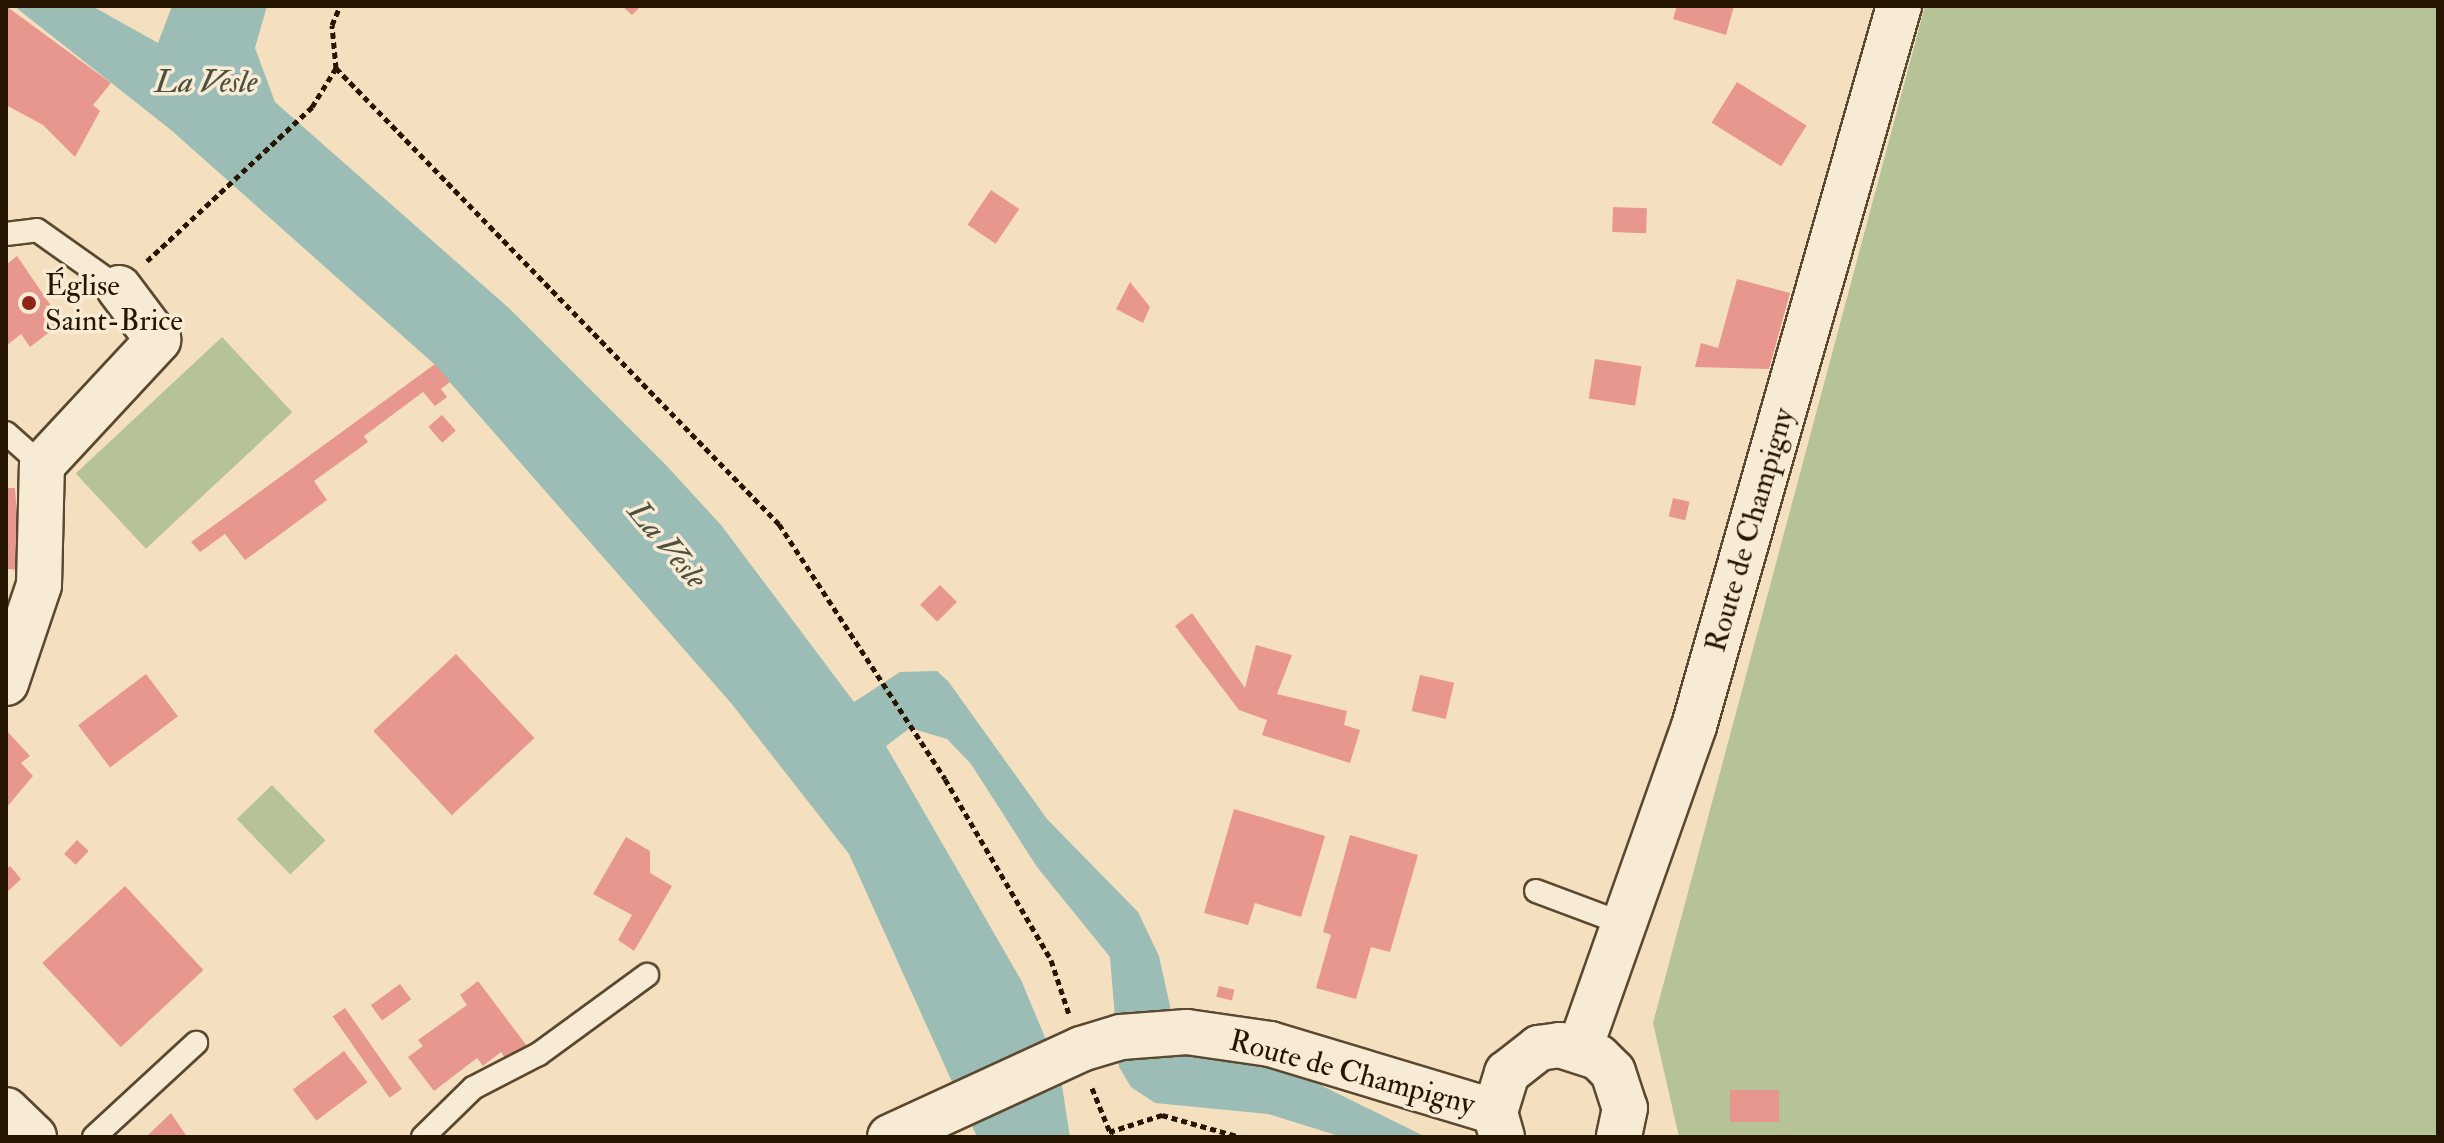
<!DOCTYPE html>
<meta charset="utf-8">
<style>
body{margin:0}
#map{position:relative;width:2444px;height:1143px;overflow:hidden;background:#f4e0be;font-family:"IM FELL Double Pica",serif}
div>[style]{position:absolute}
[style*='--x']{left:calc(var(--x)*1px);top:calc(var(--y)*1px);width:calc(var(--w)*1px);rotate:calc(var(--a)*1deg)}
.green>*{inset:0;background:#b5c397;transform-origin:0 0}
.water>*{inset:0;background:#9cbdb6}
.building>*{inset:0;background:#e7978e;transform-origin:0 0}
.path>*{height:5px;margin-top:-2.5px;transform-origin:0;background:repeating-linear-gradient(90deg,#261500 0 6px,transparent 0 10px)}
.roads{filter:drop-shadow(2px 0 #5a4830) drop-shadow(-2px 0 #5a4830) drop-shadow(0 2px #5a4830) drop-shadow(0 -2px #5a4830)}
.service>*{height:22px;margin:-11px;padding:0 11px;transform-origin:11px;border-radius:11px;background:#f8ebd5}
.minor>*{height:44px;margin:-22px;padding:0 22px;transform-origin:22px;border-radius:22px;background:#f8ebd5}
.tertiary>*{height:44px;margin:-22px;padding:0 22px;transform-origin:22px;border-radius:22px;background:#f8ebd5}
.dots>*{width:22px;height:22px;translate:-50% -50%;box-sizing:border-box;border:4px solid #f8ebd5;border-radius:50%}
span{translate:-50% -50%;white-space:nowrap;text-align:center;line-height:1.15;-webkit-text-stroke:7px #f8ebd5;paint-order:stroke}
.poi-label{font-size:30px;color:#261500}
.left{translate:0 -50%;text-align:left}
.street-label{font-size:30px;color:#261500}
.water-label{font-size:32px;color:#4f5040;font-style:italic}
.frame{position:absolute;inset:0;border:8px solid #261500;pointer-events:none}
</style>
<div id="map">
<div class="green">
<div style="clip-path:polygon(1925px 6px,2438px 6px,2438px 1137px,1679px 1137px,1653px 1023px)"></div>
<div style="left:222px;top:337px;width:103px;height:200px;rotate:47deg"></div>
<div style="left:272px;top:785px;width:77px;height:49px;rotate:46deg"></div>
</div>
<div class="water">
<div style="clip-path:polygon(14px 6px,92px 6px,158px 43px,172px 6px,267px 6px,255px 48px,275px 102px,511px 310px,665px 464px,721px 525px,854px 702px,900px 672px,937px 671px,948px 681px,1047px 819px,1138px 912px,1159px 956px,1179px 1047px,1292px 1071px,1426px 1137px,1342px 1137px,1268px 1114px,1155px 1103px,1131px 1087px,1119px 1067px,1110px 957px,1037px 867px,971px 764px,947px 739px,910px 728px,886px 746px,1021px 980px,1060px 1073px,1070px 1137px,977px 1137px,849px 854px,731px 703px,433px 363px,171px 130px)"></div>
</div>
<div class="building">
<div style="clip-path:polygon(6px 6px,111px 83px,93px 105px,100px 111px,75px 157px,43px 125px,6px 105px)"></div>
<div style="clip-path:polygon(622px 6px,641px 6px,632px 15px)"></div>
<div style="clip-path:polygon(1677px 6px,1734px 6px,1726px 35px,1673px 19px)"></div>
<div style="left:1737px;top:82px;width:82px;height:48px;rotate:32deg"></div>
<div style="left:991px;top:190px;width:34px;height:42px;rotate:34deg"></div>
<div style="left:1613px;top:207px;width:34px;height:25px;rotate:2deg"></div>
<div style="clip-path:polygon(17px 256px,56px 313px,49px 318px,56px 327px,30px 347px,21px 334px,6px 346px,6px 265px)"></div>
<div style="clip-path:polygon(1737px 279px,1790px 293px,1769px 369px,1695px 367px,1701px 343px,1718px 348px)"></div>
<div style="clip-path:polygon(1130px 282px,1150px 307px,1143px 323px,1116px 309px)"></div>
<div style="left:1595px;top:359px;width:47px;height:40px;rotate:9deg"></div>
<div style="clip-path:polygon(435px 364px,450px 382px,441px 389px,447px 397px,435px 406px,423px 392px,364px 436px,368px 442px,314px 481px,327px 500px,245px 560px,225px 534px,200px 552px,191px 542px)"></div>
<div style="left:442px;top:415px;width:21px;height:18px;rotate:49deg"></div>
<div style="clip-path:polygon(6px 488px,15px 488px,21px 570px,6px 569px)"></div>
<div style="left:1673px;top:498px;width:17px;height:19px;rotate:13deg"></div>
<div style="left:940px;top:585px;width:24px;height:28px;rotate:45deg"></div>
<div style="clip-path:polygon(1192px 613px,1245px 688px,1256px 645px,1292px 655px,1277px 694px,1347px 711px,1344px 725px,1360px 730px,1350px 763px,1262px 735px,1267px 720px,1239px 710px,1175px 626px)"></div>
<div style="left:456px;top:654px;width:115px;height:113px;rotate:47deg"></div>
<div style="left:146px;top:674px;width:53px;height:85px;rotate:53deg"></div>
<div style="left:1420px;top:675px;width:35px;height:37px;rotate:13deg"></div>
<div style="clip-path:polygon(6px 730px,30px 756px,21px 763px,33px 776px,6px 808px)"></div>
<div style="clip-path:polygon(1234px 809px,1325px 836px,1301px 917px,1255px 903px,1248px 925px,1204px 913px)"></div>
<div style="clip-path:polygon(1350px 835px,1418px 855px,1390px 952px,1371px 947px,1356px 999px,1316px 988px,1331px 935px,1323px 932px)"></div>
<div style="clip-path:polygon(626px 837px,650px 851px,650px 873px,672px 886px,634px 951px,618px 940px,632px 915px,593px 894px)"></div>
<div style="left:77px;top:840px;width:16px;height:19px;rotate:43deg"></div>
<div style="clip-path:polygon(10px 866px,21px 879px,6px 893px,6px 869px)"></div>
<div style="left:125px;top:886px;width:115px;height:113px;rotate:47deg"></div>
<div style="clip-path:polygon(478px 981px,527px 1046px,507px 1061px,501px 1052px,483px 1066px,477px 1058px,434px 1091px,408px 1057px,423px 1046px,418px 1040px,467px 1005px,460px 995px)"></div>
<div style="left:400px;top:984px;width:19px;height:36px;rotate:54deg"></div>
<div style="left:1219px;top:986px;width:16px;height:11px;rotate:14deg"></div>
<div style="left:345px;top:1008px;width:99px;height:15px;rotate:55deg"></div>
<div style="left:344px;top:1051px;width:39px;height:64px;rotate:53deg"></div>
<div style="left:1730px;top:1090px;width:49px;height:32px"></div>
<div style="clip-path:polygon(171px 1113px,187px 1137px,146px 1137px)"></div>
</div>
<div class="path">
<div style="--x:336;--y:68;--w:636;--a:45.83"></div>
<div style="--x:779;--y:524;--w:304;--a:56.9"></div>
<div style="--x:945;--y:779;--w:210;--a:59.6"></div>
<div style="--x:1051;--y:960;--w:57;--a:71.6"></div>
<div style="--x:147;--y:261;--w:226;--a:-43"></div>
<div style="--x:312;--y:107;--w:46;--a:-58.4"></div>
<div style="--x:336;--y:68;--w:43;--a:-95.3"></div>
<div style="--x:332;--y:25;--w:21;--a:-67"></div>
<div style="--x:1092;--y:1088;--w:53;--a:67.8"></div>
<div style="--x:1109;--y:1132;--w:56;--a:-17.8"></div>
<div style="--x:1162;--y:1115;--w:82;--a:15.6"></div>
</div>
<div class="roads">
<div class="service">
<div style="--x:6;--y:234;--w:31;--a:-7"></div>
<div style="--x:37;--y:230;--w:100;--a:35.3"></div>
<div style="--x:6;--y:433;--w:48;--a:41.6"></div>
<div style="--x:1536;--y:891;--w:97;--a:20.5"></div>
<div style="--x:94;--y:1137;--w:139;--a:-42.7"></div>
<div style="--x:423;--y:1137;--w:70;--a:-44.4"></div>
<div style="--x:473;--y:1088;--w:74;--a:-27.3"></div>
<div style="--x:539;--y:1054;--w:134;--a:-36.2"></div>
</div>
<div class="minor">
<div style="--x:6;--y:683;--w:103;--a:-71.4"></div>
<div style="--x:39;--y:585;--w:120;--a:-88.6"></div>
<div style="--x:42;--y:465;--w:171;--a:-47.1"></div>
<div style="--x:158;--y:340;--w:65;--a:-126.9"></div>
<div style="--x:6;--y:1110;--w:39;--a:44"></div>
<div style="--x:890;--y:1137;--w:210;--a:-24.7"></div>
<div style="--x:1081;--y:1049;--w:42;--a:-16.7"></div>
<div style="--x:1121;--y:1037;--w:66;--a:-4.3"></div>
<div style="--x:1187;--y:1032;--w:84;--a:8.2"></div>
<div style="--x:1270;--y:1044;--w:235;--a:16.8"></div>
</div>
<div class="tertiary">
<div style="--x:1580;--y:1048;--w:342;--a:-70.5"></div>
<div style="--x:1694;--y:726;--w:749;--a:-74.11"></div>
<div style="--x:1502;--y:1137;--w:26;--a:-106"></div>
<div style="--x:1495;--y:1112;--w:41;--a:-72.9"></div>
<div style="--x:1507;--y:1073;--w:41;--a:-38"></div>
<div style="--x:1539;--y:1048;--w:21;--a:-8"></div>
<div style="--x:1560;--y:1045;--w:40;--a:18"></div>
<div style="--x:1598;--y:1057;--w:21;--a:45"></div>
<div style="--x:1613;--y:1072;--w:38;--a:72"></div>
<div style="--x:1625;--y:1108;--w:30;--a:102"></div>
</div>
</div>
<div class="dots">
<div style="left:29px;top:303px;background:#8f2418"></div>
</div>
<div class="poi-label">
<span class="left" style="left:45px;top:303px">Église<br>Saint-Brice</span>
</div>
<div class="street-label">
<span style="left:1750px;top:530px;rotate:-74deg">Route de Champigny</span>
<span style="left:1352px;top:1073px;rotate:15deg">Route de Champigny</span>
</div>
<div class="water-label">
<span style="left:206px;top:82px">La Vesle</span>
<span style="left:667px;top:545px;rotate:50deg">La Vesle</span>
</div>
<div class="frame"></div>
</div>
